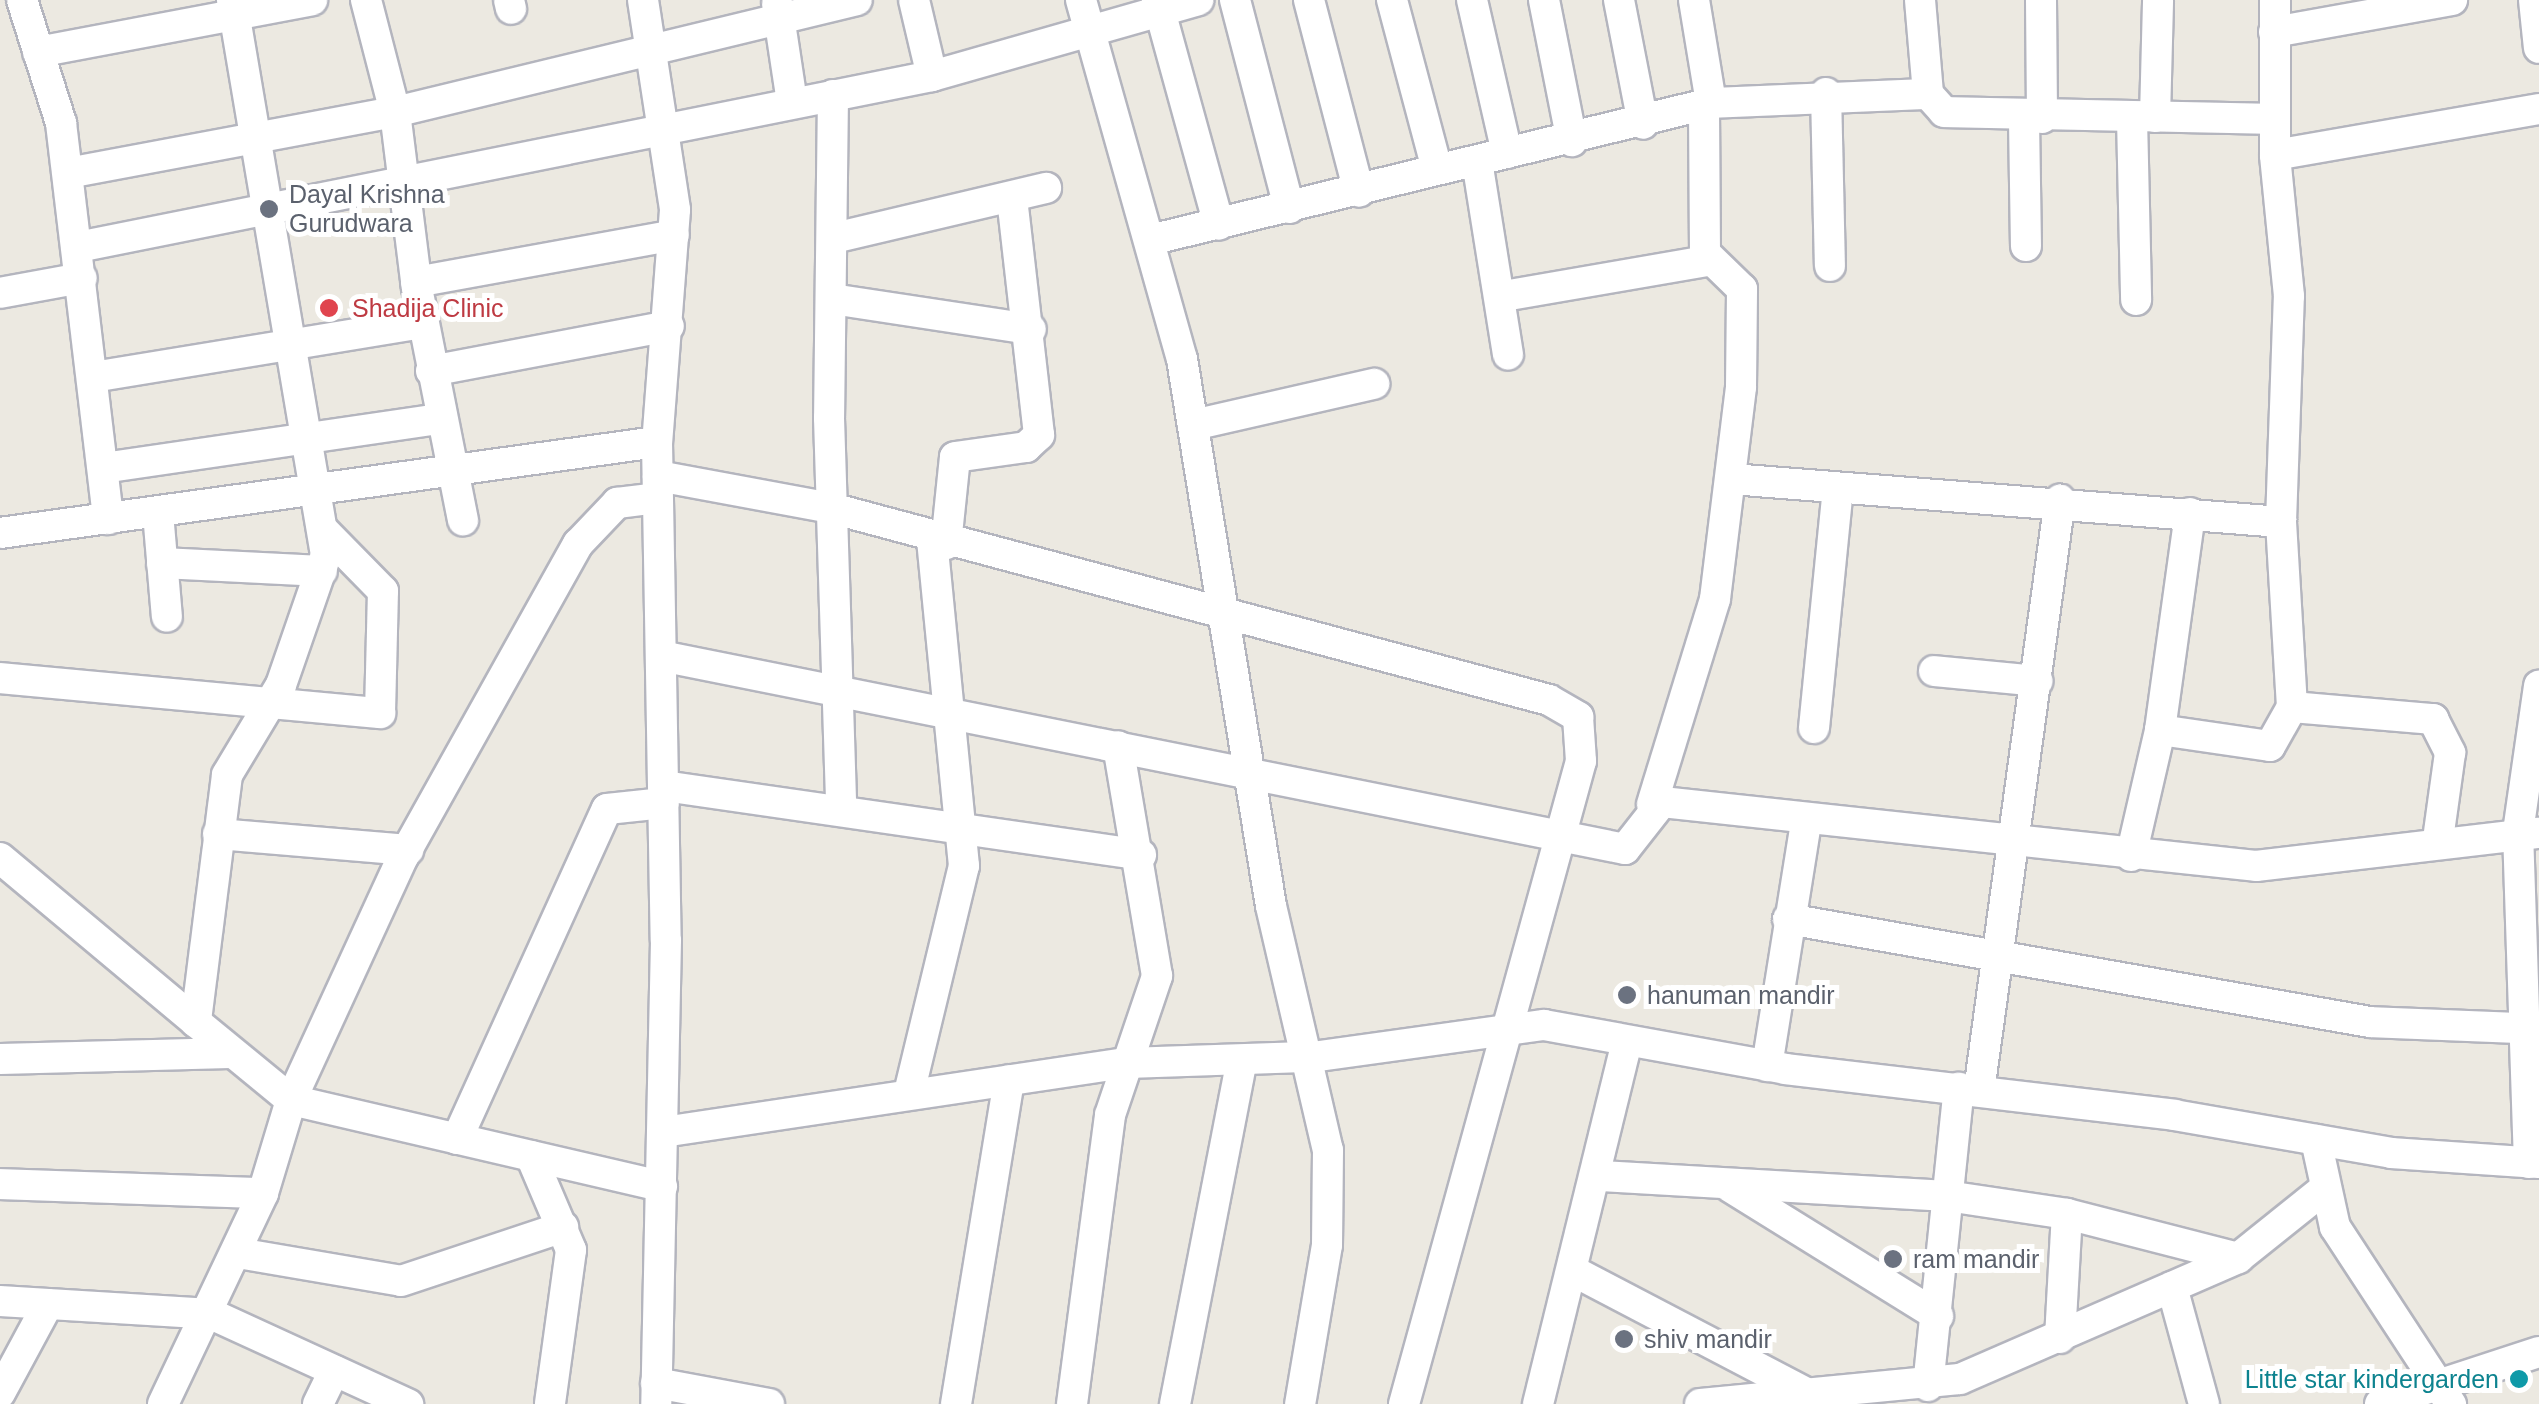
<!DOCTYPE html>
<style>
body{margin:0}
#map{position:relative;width:2539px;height:1404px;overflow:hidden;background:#ece9e1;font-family:Arial,sans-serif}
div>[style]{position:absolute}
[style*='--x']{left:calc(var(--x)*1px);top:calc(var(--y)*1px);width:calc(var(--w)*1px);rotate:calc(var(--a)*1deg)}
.roads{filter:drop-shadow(2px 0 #b4b5be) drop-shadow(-2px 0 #b4b5be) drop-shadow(0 2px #b4b5be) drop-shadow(0 -2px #b4b5be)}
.minor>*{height:30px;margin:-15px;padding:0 15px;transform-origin:15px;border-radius:15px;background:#fff}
.dots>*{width:28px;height:28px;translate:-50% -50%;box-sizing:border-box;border:5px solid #fff;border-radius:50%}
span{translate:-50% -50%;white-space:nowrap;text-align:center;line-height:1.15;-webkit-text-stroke:10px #fff;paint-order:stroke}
.worship-label{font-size:25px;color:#5b616d}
.left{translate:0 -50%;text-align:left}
.health-label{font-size:25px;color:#be3a42}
.culture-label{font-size:25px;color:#0d838f}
.right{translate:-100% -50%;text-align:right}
</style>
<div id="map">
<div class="roads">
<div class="minor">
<div style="--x:22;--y:0;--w:129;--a:72.4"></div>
<div style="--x:61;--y:123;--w:399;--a:83.2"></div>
<div style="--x:232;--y:0;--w:563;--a:80.39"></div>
<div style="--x:326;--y:555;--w:138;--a:109.1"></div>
<div style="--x:281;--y:685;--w:105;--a:121"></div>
<div style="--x:227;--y:775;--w:249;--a:97.2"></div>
<div style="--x:196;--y:1022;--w:123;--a:39.4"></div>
<div style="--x:291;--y:1100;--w:268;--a:-65.3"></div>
<div style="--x:403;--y:857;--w:359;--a:-60.8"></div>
<div style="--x:578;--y:544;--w:57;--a:-46.4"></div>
<div style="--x:617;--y:503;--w:40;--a:-7.1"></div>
<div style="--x:366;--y:0;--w:116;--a:75.5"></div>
<div style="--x:395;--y:112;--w:177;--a:82.9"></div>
<div style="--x:417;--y:288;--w:237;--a:78.8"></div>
<div style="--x:509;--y:0;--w:9;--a:77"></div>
<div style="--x:643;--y:0;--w:212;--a:81.3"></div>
<div style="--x:675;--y:210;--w:233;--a:94.4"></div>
<div style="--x:657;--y:442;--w:498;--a:89"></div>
<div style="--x:666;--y:940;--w:464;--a:91.2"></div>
<div style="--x:914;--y:0;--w:78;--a:76.7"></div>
<div style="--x:1081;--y:0;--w:373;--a:74.3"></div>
<div style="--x:1182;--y:359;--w:554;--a:80.76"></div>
<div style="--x:1271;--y:906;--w:251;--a:76.9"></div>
<div style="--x:1328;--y:1150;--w:95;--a:90.6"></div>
<div style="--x:1327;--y:1245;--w:161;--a:99.6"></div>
<div style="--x:1157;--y:0;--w:233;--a:74.6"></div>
<div style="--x:1235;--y:0;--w:215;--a:75.4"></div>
<div style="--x:1309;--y:0;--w:198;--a:75.4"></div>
<div style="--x:1392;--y:0;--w:175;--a:75.1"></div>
<div style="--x:1472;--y:0;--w:157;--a:77.1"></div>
<div style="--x:1544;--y:0;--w:144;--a:78.8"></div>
<div style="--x:1619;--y:0;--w:126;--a:79"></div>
<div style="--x:1694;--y:0;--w:104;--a:80.6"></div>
<div style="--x:1920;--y:0;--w:94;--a:85.1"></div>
<div style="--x:1928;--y:94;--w:24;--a:48"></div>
<div style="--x:1944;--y:112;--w:331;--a:1.2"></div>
<div style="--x:2041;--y:0;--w:118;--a:89.5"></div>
<div style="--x:2534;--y:0;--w:48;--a:84.1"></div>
<div style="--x:777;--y:3;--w:100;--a:81.4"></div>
<div style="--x:2274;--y:32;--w:181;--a:-10.2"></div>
<div style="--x:38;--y:52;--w:279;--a:-10.7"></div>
<div style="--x:1826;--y:93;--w:173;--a:88.7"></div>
<div style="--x:833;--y:95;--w:323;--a:90.7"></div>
<div style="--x:829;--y:418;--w:390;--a:88.2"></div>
<div style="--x:2155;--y:117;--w:117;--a:-88.5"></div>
<div style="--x:2132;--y:118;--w:182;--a:88.7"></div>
<div style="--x:2024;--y:120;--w:126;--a:89.1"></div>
<div style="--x:2275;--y:155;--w:268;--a:-9.9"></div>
<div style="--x:1477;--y:161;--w:196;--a:80.9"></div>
<div style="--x:68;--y:173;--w:333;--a:-10.6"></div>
<div style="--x:395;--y:112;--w:475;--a:-13.6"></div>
<div style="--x:834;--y:238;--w:218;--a:-13.3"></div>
<div style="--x:1154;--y:239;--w:573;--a:-13.72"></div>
<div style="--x:1711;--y:103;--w:217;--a:-2.4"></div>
<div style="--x:78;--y:247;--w:871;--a:-11.32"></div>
<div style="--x:932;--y:76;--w:277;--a:-15.9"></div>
<div style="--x:416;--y:282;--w:262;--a:-10.3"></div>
<div style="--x:0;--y:293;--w:83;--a:-10.4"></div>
<div style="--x:1504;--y:296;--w:206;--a:-9.8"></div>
<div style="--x:832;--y:299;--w:201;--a:8.6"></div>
<div style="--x:431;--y:371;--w:242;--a:-10.7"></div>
<div style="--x:93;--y:377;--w:334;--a:-9.3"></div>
<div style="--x:1193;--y:425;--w:186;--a:-12.8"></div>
<div style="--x:103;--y:468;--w:341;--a:-8.3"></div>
<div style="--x:658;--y:476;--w:176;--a:10.5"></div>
<div style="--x:831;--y:508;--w:743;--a:14.97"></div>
<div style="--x:1549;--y:700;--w:34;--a:30"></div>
<div style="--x:1578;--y:717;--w:44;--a:86.1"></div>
<div style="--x:1581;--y:761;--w:667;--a:105.39"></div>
<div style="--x:1731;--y:479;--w:552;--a:4.47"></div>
<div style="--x:158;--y:513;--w:104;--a:85.1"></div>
<div style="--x:0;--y:533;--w:663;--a:-7.89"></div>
<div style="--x:946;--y:544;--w:87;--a:-84.1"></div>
<div style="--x:955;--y:457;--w:72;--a:-8"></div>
<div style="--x:1026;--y:447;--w:18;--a:-43"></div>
<div style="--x:1039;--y:435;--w:239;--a:-96.5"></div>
<div style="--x:162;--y:563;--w:160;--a:2.9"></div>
<div style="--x:661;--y:656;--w:983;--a:11.32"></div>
<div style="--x:1625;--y:849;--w:60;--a:-51.8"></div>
<div style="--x:1662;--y:802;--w:597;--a:6.15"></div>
<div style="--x:2256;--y:866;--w:285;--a:-6.7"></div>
<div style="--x:1934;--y:671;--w:104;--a:5.5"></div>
<div style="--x:0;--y:678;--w:382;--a:5.3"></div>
<div style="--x:380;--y:713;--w:122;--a:-88.6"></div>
<div style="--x:383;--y:591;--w:84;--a:-134.5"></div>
<div style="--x:2292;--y:707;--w:142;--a:4.9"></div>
<div style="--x:2433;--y:719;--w:38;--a:63"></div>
<div style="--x:2450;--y:753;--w:87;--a:97.9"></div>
<div style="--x:1814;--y:728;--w:241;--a:-84.3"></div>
<div style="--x:2160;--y:730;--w:219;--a:-82.1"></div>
<div style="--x:664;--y:786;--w:482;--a:8.2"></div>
<div style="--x:1652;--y:804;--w:214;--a:-72.9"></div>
<div style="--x:1715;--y:599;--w:214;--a:-83"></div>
<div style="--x:1741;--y:387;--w:98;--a:-89.4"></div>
<div style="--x:1742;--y:289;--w:52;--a:-135.8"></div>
<div style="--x:1705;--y:253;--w:146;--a:-90.4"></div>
<div style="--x:218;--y:834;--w:191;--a:4.8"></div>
<div style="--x:2131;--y:856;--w:129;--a:-77"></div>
<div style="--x:2160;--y:730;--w:111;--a:8.3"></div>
<div style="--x:2270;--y:746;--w:45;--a:-60.6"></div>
<div style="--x:2292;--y:707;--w:185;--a:-93.4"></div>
<div style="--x:2281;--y:522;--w:226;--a:-88"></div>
<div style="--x:2289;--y:296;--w:142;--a:-95.7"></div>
<div style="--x:2275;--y:155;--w:155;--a:-90"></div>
<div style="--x:0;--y:858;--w:256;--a:39.9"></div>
<div style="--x:1788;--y:919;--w:591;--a:10.04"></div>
<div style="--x:2370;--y:1022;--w:152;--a:2.3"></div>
<div style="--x:0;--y:1059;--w:230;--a:-1.5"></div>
<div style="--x:1767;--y:1066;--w:247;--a:-80.9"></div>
<div style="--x:1979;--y:1091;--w:597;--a:-82.2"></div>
<div style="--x:909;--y:1093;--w:234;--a:-76.4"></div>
<div style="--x:964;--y:866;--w:327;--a:-95.6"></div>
<div style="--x:663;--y:1132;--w:469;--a:-8.5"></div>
<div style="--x:1127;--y:1063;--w:185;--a:-1.9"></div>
<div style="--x:1312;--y:1057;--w:234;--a:-7.9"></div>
<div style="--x:1544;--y:1025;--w:245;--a:10.3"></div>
<div style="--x:1785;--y:1069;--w:392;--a:6.7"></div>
<div style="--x:2174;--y:1115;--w:220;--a:9.9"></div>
<div style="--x:2391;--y:1153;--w:148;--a:3.9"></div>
<div style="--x:457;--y:1139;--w:362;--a:-65.6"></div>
<div style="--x:607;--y:809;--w:57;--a:-6"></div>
<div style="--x:2316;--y:1140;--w:89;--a:77.7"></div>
<div style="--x:2335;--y:1227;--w:212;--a:56.8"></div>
<div style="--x:531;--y:1156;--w:102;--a:66.9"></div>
<div style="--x:571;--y:1250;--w:155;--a:97.8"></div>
<div style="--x:2529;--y:1163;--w:331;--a:-91.9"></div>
<div style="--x:2518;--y:832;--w:148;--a:-81.8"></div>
<div style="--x:1601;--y:1176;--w:347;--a:3.3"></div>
<div style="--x:1947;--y:1196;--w:121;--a:8.5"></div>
<div style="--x:2067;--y:1214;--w:177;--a:14.4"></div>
<div style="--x:0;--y:1184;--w:263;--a:2"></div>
<div style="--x:1730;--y:1187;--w:245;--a:31.8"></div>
<div style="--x:238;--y:1253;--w:165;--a:9.7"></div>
<div style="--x:401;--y:1281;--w:171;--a:-18.4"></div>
<div style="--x:1575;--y:1272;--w:265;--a:27.6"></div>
<div style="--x:2172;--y:1287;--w:121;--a:74.7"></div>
<div style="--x:0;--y:1301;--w:211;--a:3.5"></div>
<div style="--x:211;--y:1314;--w:217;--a:24.6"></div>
<div style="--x:2060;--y:1338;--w:124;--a:-86.8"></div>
<div style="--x:656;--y:1383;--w:115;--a:10.5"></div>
<div style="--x:1928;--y:1386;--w:300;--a:-84.1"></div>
<div style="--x:0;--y:1393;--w:101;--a:-61.7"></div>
<div style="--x:163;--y:1404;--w:233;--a:-64.6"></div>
<div style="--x:263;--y:1193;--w:97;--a:-73.2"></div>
<div style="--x:291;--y:1100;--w:381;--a:13.1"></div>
<div style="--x:318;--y:1404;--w:37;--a:-64"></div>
<div style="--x:956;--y:1404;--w:328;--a:-80.7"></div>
<div style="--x:1072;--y:1404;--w:291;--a:-82.5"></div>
<div style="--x:1110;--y:1115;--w:147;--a:-71.3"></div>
<div style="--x:1157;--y:976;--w:233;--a:-99.6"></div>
<div style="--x:1175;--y:1404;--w:350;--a:-79"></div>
<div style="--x:1538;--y:1404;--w:373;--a:-76.2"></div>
<div style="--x:1700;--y:1404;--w:261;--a:-5.5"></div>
<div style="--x:1960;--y:1379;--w:303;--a:-23.5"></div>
<div style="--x:2238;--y:1258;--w:109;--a:-38.7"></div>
<div style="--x:2380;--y:1404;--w:167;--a:-18.1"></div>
</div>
</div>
<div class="dots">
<div style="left:269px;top:209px;background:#6b7280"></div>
<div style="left:329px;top:308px;background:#e0444e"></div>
<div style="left:1627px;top:995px;background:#6b7280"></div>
<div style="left:1893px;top:1259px;background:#6b7280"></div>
<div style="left:1624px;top:1339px;background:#6b7280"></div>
<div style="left:2519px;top:1379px;background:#0f9aa8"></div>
</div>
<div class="worship-label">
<span class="left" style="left:289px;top:209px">Dayal Krishna<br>Gurudwara</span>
<span class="left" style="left:1647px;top:995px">hanuman mandir</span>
<span class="left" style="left:1913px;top:1259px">ram mandir</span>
<span class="left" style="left:1644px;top:1339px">shiv mandir</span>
</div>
<div class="health-label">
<span class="left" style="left:352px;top:308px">Shadija Clinic</span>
</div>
<div class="culture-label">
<span class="right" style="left:2499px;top:1379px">Little star kindergarden</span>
</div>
</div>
